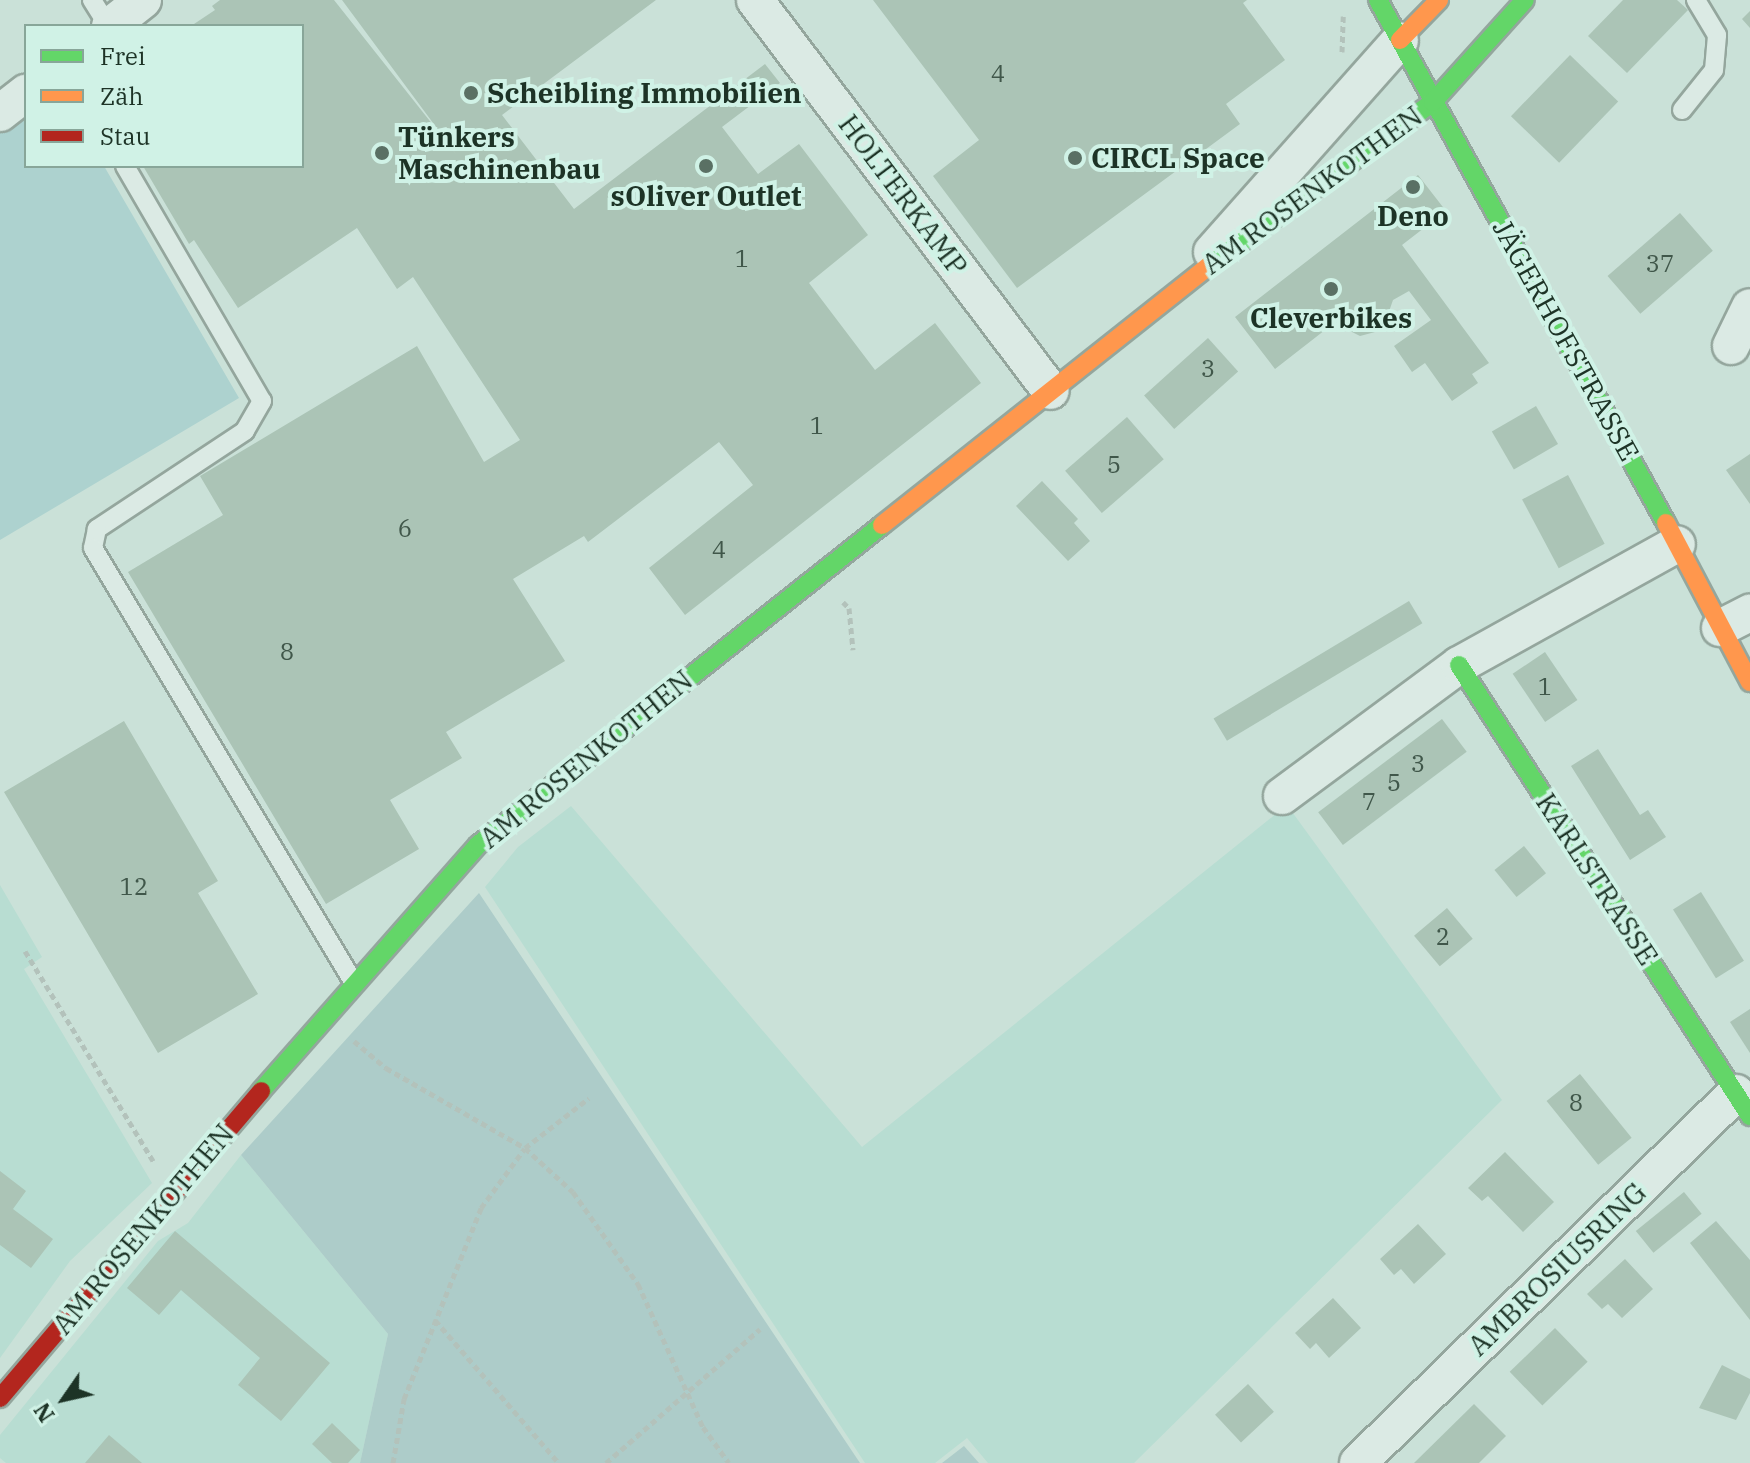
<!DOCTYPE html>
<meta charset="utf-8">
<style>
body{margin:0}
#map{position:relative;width:1750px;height:1463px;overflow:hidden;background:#cae1d8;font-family:"IBM Plex Serif",serif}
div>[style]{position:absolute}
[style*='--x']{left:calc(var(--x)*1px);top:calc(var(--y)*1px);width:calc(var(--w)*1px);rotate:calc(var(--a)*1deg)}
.farmland>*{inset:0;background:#b8ddd2}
.green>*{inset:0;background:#add2cf}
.cemetery>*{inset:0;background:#adccc9}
.building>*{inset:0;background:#abc4b6;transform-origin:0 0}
.path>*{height:5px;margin-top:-2.5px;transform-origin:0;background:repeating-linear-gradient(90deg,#b3c2bb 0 6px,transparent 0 10px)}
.roads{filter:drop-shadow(2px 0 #94a69d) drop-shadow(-2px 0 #94a69d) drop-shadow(0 2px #94a69d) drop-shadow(0 -2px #94a69d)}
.lane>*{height:18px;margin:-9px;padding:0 9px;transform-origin:9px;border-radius:9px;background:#dbeae4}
.street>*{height:36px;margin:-18px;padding:0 18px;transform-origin:18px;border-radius:18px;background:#dbeae4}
.fast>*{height:18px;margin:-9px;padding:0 9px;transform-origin:9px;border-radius:9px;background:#63d668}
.slow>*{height:18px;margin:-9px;padding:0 9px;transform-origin:9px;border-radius:9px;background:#ff974d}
.jam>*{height:18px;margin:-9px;padding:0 9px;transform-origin:9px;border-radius:9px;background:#b3261e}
.dots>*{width:22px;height:22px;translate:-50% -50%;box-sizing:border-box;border:4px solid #d0f2e6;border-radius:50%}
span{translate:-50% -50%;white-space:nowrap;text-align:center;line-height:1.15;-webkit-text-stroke:8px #d0f2e6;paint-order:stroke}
.number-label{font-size:24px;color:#40574a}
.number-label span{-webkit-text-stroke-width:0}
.poi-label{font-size:28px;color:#1d3326;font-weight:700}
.left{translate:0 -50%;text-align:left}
.street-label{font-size:28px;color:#1d3326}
.legend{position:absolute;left:24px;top:24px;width:280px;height:144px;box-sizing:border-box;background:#d0f2e6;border:2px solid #88a699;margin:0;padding:10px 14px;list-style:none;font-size:24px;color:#1d3326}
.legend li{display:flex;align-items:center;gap:16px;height:40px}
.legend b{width:40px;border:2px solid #88a699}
.north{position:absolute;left:24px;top:1359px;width:80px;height:80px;-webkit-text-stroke:6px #d0f2e6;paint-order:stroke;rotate:236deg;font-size:22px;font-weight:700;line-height:32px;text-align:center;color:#1d3326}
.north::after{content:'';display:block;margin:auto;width:28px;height:36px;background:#1d3326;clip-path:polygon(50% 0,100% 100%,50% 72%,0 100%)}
</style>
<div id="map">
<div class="farmland">
<div style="clip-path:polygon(1287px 805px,1502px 1100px,1134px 1463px,988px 1463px,967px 1438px,935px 1463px,865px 1463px,485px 887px,518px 847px,571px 806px,862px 1147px)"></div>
<div style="clip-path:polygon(0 885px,42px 957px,24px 969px,152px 1183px,70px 1261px,0 1358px)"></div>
<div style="clip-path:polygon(241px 1155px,388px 1334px,360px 1463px,6px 1463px,0 1458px,0 1435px,158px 1241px,188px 1223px)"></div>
</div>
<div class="green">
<div style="clip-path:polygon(26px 114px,26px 166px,104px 166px,239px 398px,0 540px,0 132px)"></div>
</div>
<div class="cemetery">
<div style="clip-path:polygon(479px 893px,860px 1463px,360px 1463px,388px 1334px,241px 1155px)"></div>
<div style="clip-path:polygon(964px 1446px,979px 1463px,942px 1463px)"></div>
</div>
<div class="building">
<div style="clip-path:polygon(220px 0,334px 0,456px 154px,342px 0,656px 0,502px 115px,574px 209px,765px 64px,780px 83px,722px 127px,758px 174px,799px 144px,868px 235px,809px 283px,875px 370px,935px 323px,981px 383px,685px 615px,649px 568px,753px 485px,719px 442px,588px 542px,584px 536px,513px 579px,565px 661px,446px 732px,462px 758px,390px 800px,419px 849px,326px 904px,128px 572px,223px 515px,200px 476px,417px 346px,484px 462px,520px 440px,413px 277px,397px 289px,357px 228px,238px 308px,194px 240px,189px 244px,143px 166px,302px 166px,302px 26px,191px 26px,215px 10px,212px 6px)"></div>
<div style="clip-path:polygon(873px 0,1247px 0,1243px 3px,1285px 60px,1226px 104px,1240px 124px,1017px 288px,933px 176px,979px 140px)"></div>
<div style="clip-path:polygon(1623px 0,1677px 0,1688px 10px,1627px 73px,1588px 36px)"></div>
<div style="clip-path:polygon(1750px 11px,1750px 28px,1742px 19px)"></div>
<div style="left:1570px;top:55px;width:67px;height:85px;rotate:44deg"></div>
<div style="clip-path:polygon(1418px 175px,1446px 211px,1402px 245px,1489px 363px,1472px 374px,1478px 383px,1452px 401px,1425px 363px,1412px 372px,1394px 346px,1431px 320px,1409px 291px,1393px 300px,1385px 323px,1375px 332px,1360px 336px,1334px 323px,1275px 369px,1235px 317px)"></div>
<div style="left:1680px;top:213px;width:50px;height:96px;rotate:49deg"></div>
<div style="left:1208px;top:338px;width:45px;height:86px;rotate:48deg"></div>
<div style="left:1536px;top:406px;width:44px;height:51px;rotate:60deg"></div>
<div style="left:1127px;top:417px;width:56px;height:82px;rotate:49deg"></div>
<div style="clip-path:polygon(1750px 454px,1750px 504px,1726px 470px)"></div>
<div style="left:1568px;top:475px;width:78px;height:52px;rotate:62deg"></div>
<div style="clip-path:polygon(1042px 481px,1078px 519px,1074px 523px,1090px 541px,1068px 561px,1016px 506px)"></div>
<div style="left:1409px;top:601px;width:26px;height:228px;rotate:59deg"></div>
<div style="left:1545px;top:652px;width:58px;height:39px;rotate:56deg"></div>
<div style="left:1442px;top:719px;width:41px;height:155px;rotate:53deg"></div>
<div style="clip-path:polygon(124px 721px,218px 881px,198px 893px,258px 994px,158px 1053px,4px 792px)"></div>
<div style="clip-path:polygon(1598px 749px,1640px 815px,1648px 810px,1666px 837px,1630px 860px,1571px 766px)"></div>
<div style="left:1524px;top:846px;width:35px;height:38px;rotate:51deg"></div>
<div style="left:1701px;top:892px;width:81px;height:33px;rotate:58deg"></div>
<div style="left:1447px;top:908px;width:40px;height:43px;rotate:50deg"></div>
<div style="clip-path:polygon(1750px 1009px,1750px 1053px,1730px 1022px)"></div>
<div style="left:1580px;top:1074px;width:82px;height:43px;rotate:51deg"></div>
<div style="clip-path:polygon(1505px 1152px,1554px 1202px,1523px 1232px,1488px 1196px,1482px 1201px,1468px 1188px)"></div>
<div style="clip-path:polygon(0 1171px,26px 1191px,13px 1209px,53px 1239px,31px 1268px,0 1245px)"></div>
<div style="left:1684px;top:1192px;width:28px;height:62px;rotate:51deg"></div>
<div style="clip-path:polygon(1716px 1221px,1750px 1260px,1750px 1320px,1690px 1243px)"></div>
<div style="clip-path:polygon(1418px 1224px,1446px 1254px,1414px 1284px,1401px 1269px,1394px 1275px,1380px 1259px)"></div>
<div style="clip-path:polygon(175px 1231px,330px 1363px,281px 1421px,238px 1385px,260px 1358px,181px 1290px,159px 1315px,127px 1288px)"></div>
<div style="clip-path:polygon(1625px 1259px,1653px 1289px,1622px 1318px,1608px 1304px,1602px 1309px,1587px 1294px)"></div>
<div style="clip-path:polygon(1333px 1298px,1361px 1328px,1329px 1358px,1316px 1343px,1310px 1349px,1295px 1333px)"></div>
<div style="left:1555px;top:1328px;width:47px;height:63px;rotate:46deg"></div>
<div style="clip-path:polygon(1722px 1365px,1750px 1379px,1750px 1393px,1736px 1420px,1699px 1408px)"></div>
<div style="left:1248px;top:1384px;width:38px;height:45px;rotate:47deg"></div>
<div style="clip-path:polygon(1474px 1404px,1506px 1436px,1479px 1463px,1414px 1463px)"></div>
<div style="clip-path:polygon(332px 1423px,360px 1450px,348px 1463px,332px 1463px,312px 1444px)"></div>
<div style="clip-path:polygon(109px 1435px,142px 1463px,85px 1463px)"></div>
</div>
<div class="path">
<div style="--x:1342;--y:52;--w:36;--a:-88"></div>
<div style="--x:843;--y:602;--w:8;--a:45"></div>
<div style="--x:849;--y:608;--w:42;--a:84.6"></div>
<div style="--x:25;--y:951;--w:246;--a:58.6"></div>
<div style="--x:354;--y:1041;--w:42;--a:40.2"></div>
<div style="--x:386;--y:1068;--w:160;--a:29.9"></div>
<div style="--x:525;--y:1148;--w:65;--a:42.5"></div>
<div style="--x:573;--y:1192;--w:113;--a:54.8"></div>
<div style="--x:638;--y:1284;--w:157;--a:65.6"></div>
<div style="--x:703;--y:1427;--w:44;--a:54.2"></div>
<div style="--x:435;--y:1320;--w:189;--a:49.1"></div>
<div style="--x:393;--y:1463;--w:65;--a:-80.2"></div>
<div style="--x:404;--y:1399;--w:206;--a:-68"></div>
<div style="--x:481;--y:1208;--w:74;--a:-53.7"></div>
<div style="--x:525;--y:1148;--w:81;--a:-38"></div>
<div style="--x:606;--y:1463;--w:204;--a:-41"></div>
</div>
<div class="roads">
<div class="lane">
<div style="--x:92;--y:0;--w:31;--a:58"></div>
<div style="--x:1682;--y:110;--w:51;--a:-51.3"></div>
<div style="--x:1714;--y:70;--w:35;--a:-85"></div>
<div style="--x:1717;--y:35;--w:41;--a:-121"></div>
<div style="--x:125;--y:166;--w:272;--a:59.8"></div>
<div style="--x:262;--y:401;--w:34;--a:120"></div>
<div style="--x:245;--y:431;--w:178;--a:146.5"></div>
<div style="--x:97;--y:529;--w:19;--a:102"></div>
<div style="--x:93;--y:548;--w:507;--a:59.04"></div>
</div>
<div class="street">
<div style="--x:755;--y:0;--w:490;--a:52.9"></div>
<div style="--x:110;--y:26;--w:42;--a:-38.2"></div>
<div style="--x:0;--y:113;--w:33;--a:-38"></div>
<div style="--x:1212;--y:252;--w:283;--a:-48.4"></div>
<div style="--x:1731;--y:346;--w:43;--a:-64"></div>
<div style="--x:1720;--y:628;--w:34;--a:-27"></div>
<div style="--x:1282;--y:796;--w:220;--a:-36.5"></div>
<div style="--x:1459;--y:665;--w:249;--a:-29"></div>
<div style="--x:1358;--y:1463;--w:529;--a:-44.39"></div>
</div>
<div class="fast">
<div style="--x:1378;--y:0;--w:597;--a:61.16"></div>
<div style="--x:1209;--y:266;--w:278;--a:-36.2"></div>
<div style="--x:1433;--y:102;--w:137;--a:-48"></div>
<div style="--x:1459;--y:665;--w:537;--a:57.17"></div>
<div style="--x:261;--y:1091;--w:328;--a:-48.6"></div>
<div style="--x:478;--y:845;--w:515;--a:-38.38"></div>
</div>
<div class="slow">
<div style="--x:1400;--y:40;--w:56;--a:-45.7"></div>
<div style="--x:1666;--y:523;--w:180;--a:62.2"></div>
<div style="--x:882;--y:525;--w:417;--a:-38.4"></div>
</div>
<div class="jam">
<div style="--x:0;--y:1398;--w:403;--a:-49.6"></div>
</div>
</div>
<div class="dots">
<div style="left:471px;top:93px;background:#5a7064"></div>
<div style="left:382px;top:153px;background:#5a7064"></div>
<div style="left:1075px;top:158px;background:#5a7064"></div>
<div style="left:706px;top:166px;background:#5a7064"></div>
<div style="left:1413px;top:187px;background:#5a7064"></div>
<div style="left:1331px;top:289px;background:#5a7064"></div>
</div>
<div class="number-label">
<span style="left:998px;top:74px">4</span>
<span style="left:742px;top:259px">1</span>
<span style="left:1660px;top:264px">37</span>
<span style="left:1208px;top:369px">3</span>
<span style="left:817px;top:426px">1</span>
<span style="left:1114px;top:465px">5</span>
<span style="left:405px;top:529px">6</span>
<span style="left:719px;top:550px">4</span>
<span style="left:287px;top:652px">8</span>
<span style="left:1545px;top:687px">1</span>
<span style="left:1418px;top:764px">3</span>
<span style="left:1394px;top:783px">5</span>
<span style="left:1369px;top:802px">7</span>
<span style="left:134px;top:887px">12</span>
<span style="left:1443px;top:937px">2</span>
<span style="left:1576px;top:1103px">8</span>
</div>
<div class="poi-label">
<span class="left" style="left:487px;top:93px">Scheibling Immobilien</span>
<span class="left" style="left:398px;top:153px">Tünkers<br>Maschinenbau</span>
<span class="left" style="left:1091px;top:158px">CIRCL Space</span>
<span style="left:706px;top:196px">sOliver Outlet</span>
<span style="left:1413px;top:216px">Deno</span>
<span style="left:1331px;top:318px">Cleverbikes</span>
</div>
<div class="street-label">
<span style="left:1312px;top:190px;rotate:-36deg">AM ROSENKOTHEN</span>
<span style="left:903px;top:195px;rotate:53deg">HOLTERKAMP</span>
<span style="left:1566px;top:340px;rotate:61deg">JÄGERHOFSTRASSE</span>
<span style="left:586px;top:759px;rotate:-39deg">AM ROSENKOTHEN</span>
<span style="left:1597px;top:879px;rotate:57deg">KARLSTRASSE</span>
<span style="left:143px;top:1229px;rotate:-50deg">AM ROSENKOTHEN</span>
<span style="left:1557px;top:1269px;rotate:-44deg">AMBROSIUSRING</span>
</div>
<ul class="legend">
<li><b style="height:10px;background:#63d668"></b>Frei</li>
<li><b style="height:10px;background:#ff974d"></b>Zäh</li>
<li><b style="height:10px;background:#b3261e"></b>Stau</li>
</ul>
<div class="north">N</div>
</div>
